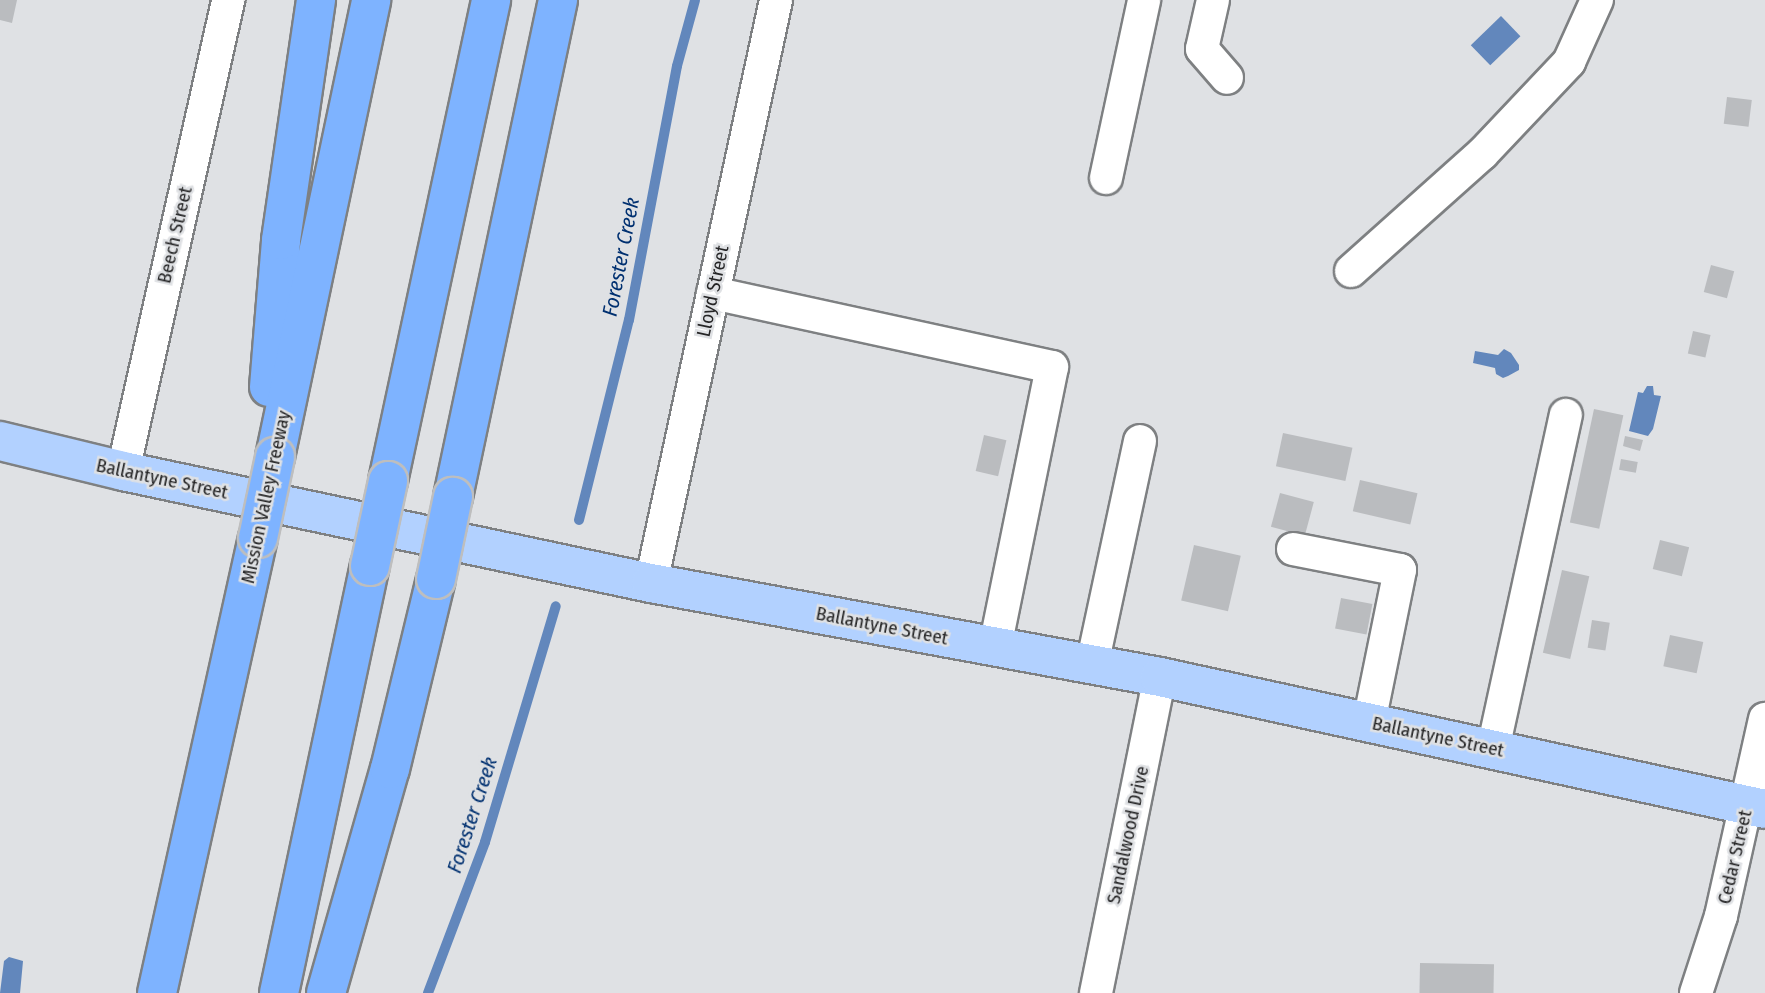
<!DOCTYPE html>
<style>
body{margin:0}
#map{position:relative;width:1765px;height:993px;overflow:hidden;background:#dfe1e4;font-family:"Fira Sans Condensed",sans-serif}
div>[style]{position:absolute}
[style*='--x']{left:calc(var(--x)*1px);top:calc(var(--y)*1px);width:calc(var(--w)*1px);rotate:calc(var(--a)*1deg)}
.water>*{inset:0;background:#6287bc;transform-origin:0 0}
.stream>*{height:10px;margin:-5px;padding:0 5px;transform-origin:5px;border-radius:5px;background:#6287bc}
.building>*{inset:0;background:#babcbf;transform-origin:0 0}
.roads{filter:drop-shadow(2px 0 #7e8082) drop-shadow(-2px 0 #7e8082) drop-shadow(0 2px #7e8082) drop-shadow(0 -2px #7e8082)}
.minor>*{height:32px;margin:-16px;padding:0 16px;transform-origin:16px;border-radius:16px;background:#fff}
.major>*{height:38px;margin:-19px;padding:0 19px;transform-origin:19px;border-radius:19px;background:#b2d1ff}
.highway>*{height:38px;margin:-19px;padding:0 19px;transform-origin:19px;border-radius:19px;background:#7eb3ff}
.bridges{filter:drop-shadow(2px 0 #bebebe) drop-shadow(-2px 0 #bebebe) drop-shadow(0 2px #bebebe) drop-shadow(0 -2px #bebebe)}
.highway-bridge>*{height:38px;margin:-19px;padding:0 19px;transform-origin:19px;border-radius:19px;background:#7eb3ff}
span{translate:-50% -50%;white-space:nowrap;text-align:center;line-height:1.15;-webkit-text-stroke:5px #dfe1e4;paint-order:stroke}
.street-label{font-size:19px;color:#252526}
.water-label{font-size:21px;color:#003070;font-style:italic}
</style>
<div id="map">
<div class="water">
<div style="left:1501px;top:16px;width:28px;height:42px;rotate:46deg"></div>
<div style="clip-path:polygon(1504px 349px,1511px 353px,1519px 365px,1519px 370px,1508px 376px,1503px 378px,1496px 374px,1495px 368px,1473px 363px,1475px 351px,1498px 355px)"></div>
<div style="clip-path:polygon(1647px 386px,1653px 386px,1654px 395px,1661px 396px,1653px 429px,1648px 436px,1629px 431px,1638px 392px,1643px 393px)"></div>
<div style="clip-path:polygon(9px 957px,23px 961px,20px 993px,0 993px,4px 961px)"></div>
</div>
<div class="stream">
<div style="--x:579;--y:520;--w:206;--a:-76"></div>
<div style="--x:629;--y:320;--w:258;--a:-79.3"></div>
<div style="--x:677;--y:66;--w:68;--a:-74.7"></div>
<div style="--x:428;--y:993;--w:161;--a:-69.3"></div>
<div style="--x:485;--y:842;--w:246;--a:-73.3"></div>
</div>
<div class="building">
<div style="clip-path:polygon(0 0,17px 0,12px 23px,0 20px)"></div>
<div style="left:1727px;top:97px;width:25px;height:27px;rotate:7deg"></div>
<div style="left:1711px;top:265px;width:24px;height:28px;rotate:15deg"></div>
<div style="left:1693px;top:331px;width:18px;height:23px;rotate:13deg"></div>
<div style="left:1594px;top:409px;width:30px;height:116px;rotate:12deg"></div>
<div style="left:1283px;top:433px;width:71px;height:34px;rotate:12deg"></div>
<div style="left:984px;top:435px;width:23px;height:37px;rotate:13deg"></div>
<div style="clip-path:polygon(1625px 436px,1643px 440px,1640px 451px,1623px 446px)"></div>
<div style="left:1621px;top:459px;width:17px;height:11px;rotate:10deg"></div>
<div style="left:1360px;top:480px;width:59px;height:32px;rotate:13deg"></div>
<div style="left:1280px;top:493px;width:35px;height:35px;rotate:15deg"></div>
<div style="left:1660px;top:540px;width:30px;height:30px;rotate:14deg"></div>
<div style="left:1194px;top:545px;width:48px;height:57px;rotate:13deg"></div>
<div style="left:1562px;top:570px;width:28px;height:85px;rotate:13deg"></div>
<div style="left:1341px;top:598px;width:32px;height:31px;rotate:11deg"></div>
<div style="left:1592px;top:620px;width:18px;height:28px;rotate:9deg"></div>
<div style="left:1670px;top:635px;width:34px;height:32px;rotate:12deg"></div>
<div style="left:1420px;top:963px;width:74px;height:30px;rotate:1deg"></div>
</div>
<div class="roads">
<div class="minor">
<div style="--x:1213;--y:0;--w:50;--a:102.7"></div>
<div style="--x:1202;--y:49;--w:38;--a:49"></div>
<div style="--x:1106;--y:178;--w:182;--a:-77.9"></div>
<div style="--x:1351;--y:271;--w:176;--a:-41.8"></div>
<div style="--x:1482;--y:154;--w:127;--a:-46.6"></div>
<div style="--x:1569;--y:62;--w:68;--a:-65.7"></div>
<div style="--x:713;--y:293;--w:347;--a:12.3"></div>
<div style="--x:1052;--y:367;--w:286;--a:101.5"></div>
<div style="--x:123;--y:471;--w:483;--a:-77.4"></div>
<div style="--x:1293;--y:549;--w:109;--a:11.1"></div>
<div style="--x:1400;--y:570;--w:155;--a:101.5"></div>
<div style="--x:651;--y:583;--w:596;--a:-77.9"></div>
<div style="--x:1092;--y:665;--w:229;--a:-77.9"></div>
<div style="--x:1493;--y:749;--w:342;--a:-77.7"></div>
<div style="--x:1096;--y:993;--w:322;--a:-78.6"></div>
<div style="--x:1696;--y:993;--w:81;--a:-72"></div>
<div style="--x:1721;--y:916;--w:202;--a:-77.4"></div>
</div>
<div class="major">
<div style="--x:0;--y:441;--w:127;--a:13.7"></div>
<div style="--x:123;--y:471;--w:540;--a:11.98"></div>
<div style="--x:651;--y:583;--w:518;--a:10.46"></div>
<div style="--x:1160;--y:677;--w:619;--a:12.31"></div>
</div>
<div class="highway">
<div style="--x:269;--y:387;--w:147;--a:-85.3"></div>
<div style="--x:281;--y:240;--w:243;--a:-81.7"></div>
<div style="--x:275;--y:457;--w:467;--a:-78.1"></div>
<div style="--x:388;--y:481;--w:492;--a:-77.9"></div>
<div style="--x:453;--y:497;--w:508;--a:-78.07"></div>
<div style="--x:157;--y:993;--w:466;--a:-77.5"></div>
<div style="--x:279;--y:993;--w:437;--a:-78"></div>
<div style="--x:326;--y:993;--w:233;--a:-74.1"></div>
<div style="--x:390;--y:769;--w:195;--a:-76.4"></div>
</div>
</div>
<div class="bridges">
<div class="highway-bridge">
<div style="--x:258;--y:538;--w:83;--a:-78.1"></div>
<div style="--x:370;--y:566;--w:87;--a:-78"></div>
<div style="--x:436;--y:579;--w:84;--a:-78.3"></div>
</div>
</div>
<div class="street-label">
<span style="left:175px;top:235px;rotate:-77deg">Beech Street</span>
<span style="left:713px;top:291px;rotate:-78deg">Lloyd Street</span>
<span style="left:162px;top:479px;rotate:12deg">Ballantyne Street</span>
<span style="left:266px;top:497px;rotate:-78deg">Mission Valley Freeway</span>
<span style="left:882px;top:626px;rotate:11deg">Ballantyne Street</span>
<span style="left:1438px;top:737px;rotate:12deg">Ballantyne Street</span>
<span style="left:1128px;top:835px;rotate:-78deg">Sandalwood Drive</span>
<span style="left:1735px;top:857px;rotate:-77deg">Cedar Street</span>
</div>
<div class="water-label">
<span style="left:621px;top:257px;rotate:-79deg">Forester Creek</span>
<span style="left:472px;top:815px;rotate:-72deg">Forester Creek</span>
</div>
</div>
